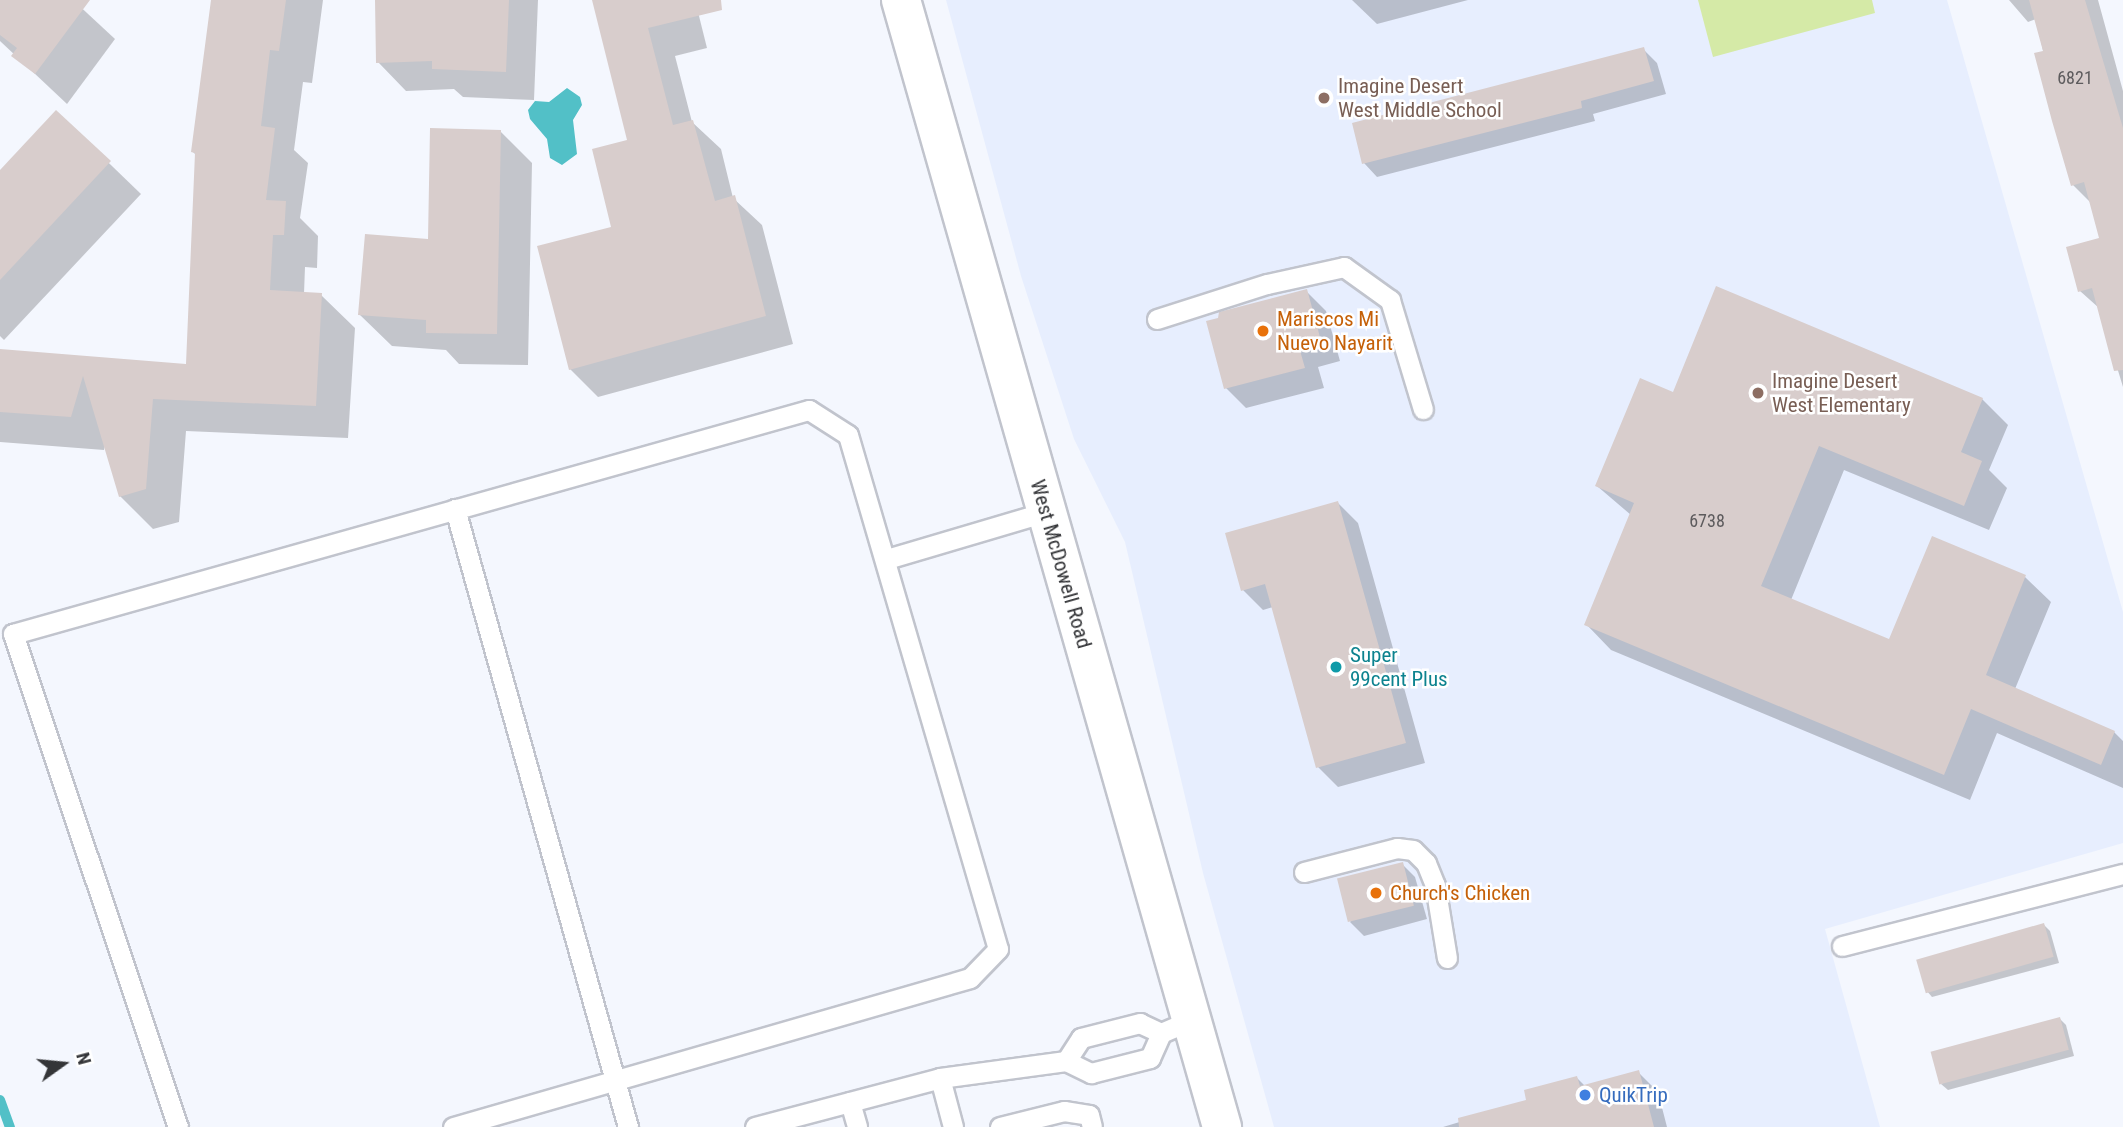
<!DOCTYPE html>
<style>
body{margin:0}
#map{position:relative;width:2123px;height:1127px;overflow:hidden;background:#f4f7fe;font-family:"Roboto Condensed",sans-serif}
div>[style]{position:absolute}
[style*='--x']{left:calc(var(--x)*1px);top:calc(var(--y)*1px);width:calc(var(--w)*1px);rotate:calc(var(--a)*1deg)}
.built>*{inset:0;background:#e7eefe}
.green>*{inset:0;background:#d5eaa7}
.water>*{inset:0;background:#52c0c7}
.shadow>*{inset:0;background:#0003}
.stream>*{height:10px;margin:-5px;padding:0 5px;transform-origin:5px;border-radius:5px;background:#52c0c7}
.building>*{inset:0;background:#d8cdcc;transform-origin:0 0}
.roads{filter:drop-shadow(2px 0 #c1c4cd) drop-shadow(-2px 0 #c1c4cd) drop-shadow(0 2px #c1c4cd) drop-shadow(0 -2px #c1c4cd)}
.lane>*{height:19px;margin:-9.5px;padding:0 9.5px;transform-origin:9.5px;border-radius:9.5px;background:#fff}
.primary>*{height:38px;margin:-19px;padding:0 19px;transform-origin:19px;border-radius:19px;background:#fff}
.dots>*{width:19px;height:19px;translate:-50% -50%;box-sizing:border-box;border:4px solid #fff;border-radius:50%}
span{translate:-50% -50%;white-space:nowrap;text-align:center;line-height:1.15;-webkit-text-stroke:5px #fff;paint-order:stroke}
.number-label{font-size:18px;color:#5d5b5d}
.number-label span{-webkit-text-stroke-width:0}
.education-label{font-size:21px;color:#785e54}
.left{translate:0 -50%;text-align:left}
.food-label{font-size:21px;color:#c56008}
.street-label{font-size:21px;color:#343538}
.culture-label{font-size:21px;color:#0d838f}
.shop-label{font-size:21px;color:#366cbe}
.north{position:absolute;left:28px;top:1029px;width:70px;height:70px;-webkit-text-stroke:5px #fff;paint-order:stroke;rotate:75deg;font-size:19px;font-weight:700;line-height:28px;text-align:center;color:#343538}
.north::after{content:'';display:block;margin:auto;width:24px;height:32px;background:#343538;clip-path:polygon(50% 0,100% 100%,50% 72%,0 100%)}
</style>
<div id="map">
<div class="built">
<div style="clip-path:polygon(946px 0,1947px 0,2123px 612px,2123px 843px,1825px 929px,1880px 1127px,1274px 1127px,1203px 873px,1125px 542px,1074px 439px,1021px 276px)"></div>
</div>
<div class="green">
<div style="clip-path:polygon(1698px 0,1872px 0,1875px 13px,1713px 57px)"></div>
</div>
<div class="water">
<div style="clip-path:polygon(567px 88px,580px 97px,582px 105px,573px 120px,577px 154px,562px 165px,550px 158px,547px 139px,530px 119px,528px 110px,535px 101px,549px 102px)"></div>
</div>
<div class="shadow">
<div style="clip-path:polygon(0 0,73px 0,115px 39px,67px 104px,0 41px)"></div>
<div style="clip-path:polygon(213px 0,323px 0,312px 83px,303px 82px,294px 150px,308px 163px,300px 218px,318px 236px,317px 268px,305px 267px,304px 294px,321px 295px,355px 328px,348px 438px,186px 431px,179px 522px,153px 529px,120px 496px,105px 444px,104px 450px,0 442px,0 351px,187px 366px,197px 156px,193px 152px)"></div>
<div style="clip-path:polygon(377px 0,538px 0,534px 100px,463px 97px,454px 89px,406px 91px,378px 62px)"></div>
<div style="clip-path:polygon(594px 0,695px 0,707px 48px,675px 56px,692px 122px,721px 149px,733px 198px,762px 225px,793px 344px,598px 397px,570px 369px,613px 228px,629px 142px)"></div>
<div style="clip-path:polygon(1352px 0,1468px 0,1377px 24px)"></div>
<div style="clip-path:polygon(2009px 0,2098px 0,2123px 91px,2123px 387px,2099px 308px,2080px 291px,2102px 240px,2090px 202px,2073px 185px,2036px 19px,2028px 22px)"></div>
<div style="clip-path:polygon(1643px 49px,1657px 63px,1666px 94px,1593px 114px,1595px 121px,1377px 177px,1364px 163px)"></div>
<div style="clip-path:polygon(56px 112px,141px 194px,4px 340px,0 336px,0 172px)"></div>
<div style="clip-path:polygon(500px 131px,532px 163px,528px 365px,459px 364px,446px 350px,392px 346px,360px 315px,429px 240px)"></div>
<div style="clip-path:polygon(1306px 291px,1326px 311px,1340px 361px,1318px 367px,1324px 388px,1246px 408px,1226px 388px)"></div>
<div style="clip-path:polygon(1674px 394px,1982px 399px,2008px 425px,1989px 470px,2007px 488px,1989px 530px,1844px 470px,1791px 600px,1890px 642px,1933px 538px,2025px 577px,2051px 602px,2015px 689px,2114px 732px,2123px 741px,2123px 788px,1997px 733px,1970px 800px,1611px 650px,1586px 624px,1631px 515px,1597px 486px)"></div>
<div style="clip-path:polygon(1338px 503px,1358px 523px,1425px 763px,1338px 787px,1318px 767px,1273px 607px,1263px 610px,1243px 590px)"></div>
<div style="clip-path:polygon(1402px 864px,1415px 877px,1427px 919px,1364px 936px,1350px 922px)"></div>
<div style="clip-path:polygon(2044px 925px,2050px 931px,2059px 963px,1932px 997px,1926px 990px)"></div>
<div style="clip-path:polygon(2060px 1019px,2066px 1025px,2074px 1056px,1948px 1090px,1941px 1084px)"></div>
<div style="clip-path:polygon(1638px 1072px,1658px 1092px,1667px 1127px,1443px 1127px,1529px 1101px,1577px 1078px,1585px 1086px)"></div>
</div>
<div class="stream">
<div style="--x:0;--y:1100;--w:29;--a:70"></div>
</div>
<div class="building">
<div style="clip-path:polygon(0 0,90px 0,35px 74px,11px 56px,17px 48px,0 35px)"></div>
<div style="clip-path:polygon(211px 0,286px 0,279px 51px,270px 50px,261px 126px,275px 128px,266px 200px,286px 201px,284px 235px,273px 235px,270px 290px,322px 293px,316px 406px,153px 399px,146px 489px,119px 497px,83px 376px,71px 417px,0 412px,0 349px,186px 364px,195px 153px,191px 152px)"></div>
<div style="clip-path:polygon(375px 0,509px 0,506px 72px,432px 69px,432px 61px,376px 63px)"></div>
<div style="clip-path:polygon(592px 0,721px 0,722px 10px,648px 28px,673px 125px,693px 120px,715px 201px,735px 195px,766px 316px,569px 370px,537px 246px,611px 227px,592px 149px,627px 140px)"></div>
<div style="clip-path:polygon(2029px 0,2085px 0,2123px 128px,2123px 370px,2114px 371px,2092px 288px,2078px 292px,2066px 247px,2099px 238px,2084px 182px,2071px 186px,2052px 121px,2034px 53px,2043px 51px)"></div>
<div style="clip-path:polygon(1644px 47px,1654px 81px,1581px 101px,1582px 108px,1362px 164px,1352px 123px)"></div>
<div style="clip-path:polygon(56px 110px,111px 161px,0 280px,0 170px)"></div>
<div style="clip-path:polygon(430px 128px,501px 130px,497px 334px,426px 333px,426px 320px,358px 315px,365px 234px,428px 239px)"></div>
<div style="clip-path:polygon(1716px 286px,1983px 398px,1961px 452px,1982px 461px,1964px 506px,1819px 446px,1761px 586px,1889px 639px,1932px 536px,2026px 575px,1986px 675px,2115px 731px,2101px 765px,1971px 709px,1944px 775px,1584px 625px,1634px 503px,1595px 486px,1640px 378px,1673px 392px)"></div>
<div style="clip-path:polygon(1307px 289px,1321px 341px,1299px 347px,1305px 368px,1224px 389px,1206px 321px,1218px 318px,1219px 312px)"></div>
<div style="clip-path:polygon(1338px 501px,1406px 743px,1316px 768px,1265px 584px,1241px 591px,1225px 533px)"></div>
<div style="left:1403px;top:862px;width:45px;height:68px;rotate:76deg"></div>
<div style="left:2044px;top:923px;width:35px;height:133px;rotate:74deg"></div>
<div style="left:2060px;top:1017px;width:34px;height:134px;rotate:75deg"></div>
<div style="clip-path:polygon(1639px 1070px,1654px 1127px,1459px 1127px,1458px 1118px,1526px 1100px,1524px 1090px,1577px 1076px,1580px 1086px)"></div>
</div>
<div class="roads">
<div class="lane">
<div style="--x:1157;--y:319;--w:115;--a:-17.7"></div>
<div style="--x:1267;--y:284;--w:79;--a:-12.4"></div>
<div style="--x:1344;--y:267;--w:57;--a:35.7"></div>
<div style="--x:1390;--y:300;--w:114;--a:73.2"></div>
<div style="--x:455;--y:509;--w:642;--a:74.36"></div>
<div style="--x:887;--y:559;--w:166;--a:-16.5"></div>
<div style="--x:1304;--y:872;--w:96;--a:-14.5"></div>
<div style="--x:1397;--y:848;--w:16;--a:7"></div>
<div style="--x:1413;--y:850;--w:18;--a:45"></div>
<div style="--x:1426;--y:863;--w:24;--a:68"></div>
<div style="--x:1435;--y:885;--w:74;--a:80.7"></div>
<div style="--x:1842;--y:946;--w:290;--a:-14.4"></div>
<div style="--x:1161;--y:1033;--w:23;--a:-155"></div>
<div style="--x:1140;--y:1023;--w:61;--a:165.7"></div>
<div style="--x:1081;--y:1038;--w:27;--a:123"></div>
<div style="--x:1066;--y:1061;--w:28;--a:26"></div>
<div style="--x:1091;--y:1073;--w:61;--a:-14.3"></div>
<div style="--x:1150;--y:1058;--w:27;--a:-66"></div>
<div style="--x:1161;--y:1033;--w:33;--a:-23"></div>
<div style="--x:940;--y:1078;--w:51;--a:75.1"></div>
<div style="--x:850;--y:1102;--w:26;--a:74"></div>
<div style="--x:178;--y:1127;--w:520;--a:-108.5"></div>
<div style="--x:13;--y:634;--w:827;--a:-15.72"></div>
<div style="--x:809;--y:410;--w:46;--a:32.7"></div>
<div style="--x:848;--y:435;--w:535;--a:73.73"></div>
<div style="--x:998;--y:949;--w:40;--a:134"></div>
<div style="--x:970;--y:978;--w:538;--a:163.92"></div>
<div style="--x:755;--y:1127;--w:191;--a:-14.8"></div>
<div style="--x:940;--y:1078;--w:127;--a:-7.7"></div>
<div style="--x:1000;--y:1127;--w:66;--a:-14"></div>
<div style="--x:1064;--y:1111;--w:25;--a:9"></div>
<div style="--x:1089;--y:1115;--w:12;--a:76"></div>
</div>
<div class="primary">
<div style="--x:901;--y:0;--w:1172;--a:74.1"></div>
</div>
</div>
<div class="dots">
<div style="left:1324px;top:98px;background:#8d6e63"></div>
<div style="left:1263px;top:331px;background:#e8710a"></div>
<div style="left:1758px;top:393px;background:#8d6e63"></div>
<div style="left:1336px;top:667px;background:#0f9aa8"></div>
<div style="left:1376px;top:893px;background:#e8710a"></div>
<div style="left:1585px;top:1095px;background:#3f7fe0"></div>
</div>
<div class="number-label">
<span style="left:2075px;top:78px">6821</span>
<span style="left:1707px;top:521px">6738</span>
</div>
<div class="education-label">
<span class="left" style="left:1338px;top:98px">Imagine Desert<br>West Middle School</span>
<span class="left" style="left:1772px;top:393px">Imagine Desert<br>West Elementary</span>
</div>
<div class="food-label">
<span class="left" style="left:1277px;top:331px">Mariscos Mi<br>Nuevo Nayarit</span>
<span class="left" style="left:1390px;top:893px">Church's Chicken</span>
</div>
<div class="street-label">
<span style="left:1061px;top:564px;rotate:74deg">West McDowell Road</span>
</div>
<div class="culture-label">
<span class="left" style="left:1350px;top:667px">Super<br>99cent Plus</span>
</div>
<div class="shop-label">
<span class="left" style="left:1599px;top:1095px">QuikTrip</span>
</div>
<div class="north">N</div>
</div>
